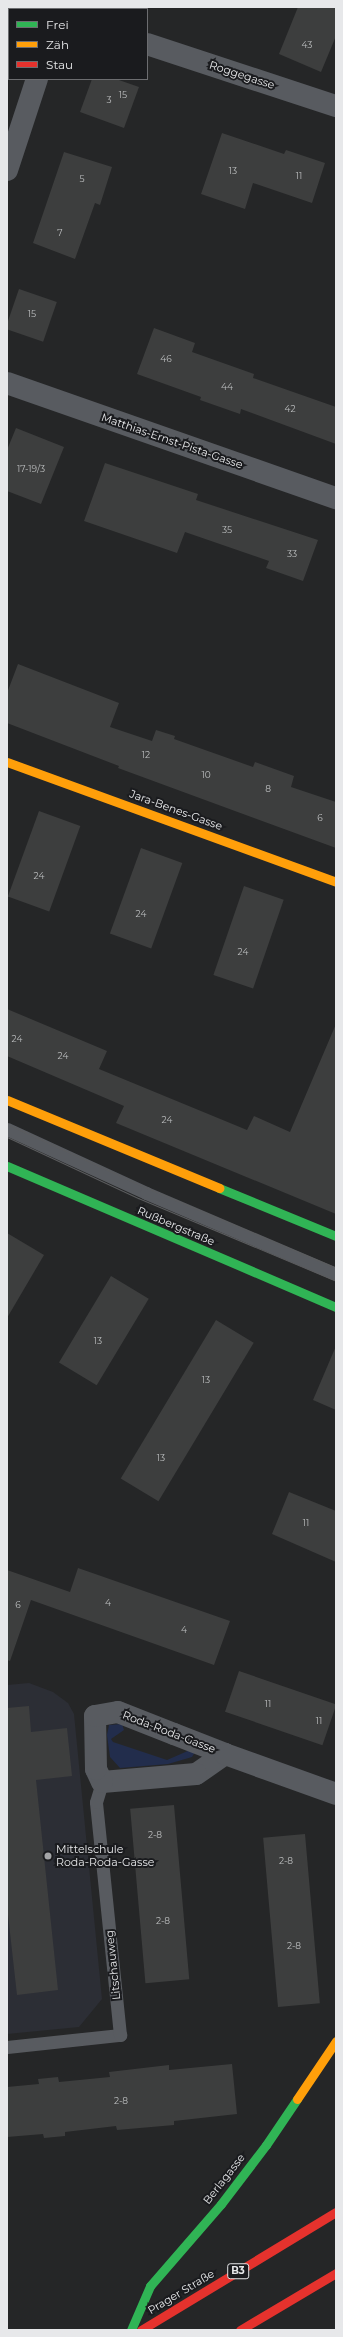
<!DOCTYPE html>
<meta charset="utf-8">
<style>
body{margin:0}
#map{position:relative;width:343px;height:2337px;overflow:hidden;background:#252627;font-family:Montserrat,sans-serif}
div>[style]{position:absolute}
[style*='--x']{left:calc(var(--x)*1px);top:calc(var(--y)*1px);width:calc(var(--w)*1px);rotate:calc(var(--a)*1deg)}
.built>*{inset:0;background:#2c2e35}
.green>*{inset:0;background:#222d4c}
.building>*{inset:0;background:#3d3e3e;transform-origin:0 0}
.lane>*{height:13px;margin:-6.5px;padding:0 6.5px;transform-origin:6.5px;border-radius:6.5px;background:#585b60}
.street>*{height:22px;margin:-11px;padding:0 11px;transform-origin:11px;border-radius:11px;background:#585b60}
.fast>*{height:9px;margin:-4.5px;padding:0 4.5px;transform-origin:4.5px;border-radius:4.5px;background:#30b455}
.slow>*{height:9px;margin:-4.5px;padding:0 4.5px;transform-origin:4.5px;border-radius:4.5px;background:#ff9f0a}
.jam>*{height:9px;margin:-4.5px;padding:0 4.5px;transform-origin:4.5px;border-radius:4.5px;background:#e5322d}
.tram>*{height:1px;margin:-0.5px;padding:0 0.5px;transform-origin:0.5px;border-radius:0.5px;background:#5b5c5e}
.dots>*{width:11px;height:11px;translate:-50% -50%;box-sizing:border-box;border:2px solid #1a1b1e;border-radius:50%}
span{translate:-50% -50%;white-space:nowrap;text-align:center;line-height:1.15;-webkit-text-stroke:4px #1a1b1e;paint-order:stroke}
.number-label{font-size:9px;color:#bcbebf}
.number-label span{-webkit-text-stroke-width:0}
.shield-label span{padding:1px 3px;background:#1a1b1e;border:1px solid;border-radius:3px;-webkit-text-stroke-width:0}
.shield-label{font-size:10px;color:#e7e8ea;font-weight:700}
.street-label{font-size:11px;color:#e7e8ea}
.poi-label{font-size:11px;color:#e7e8ea}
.left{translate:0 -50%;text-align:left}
.frame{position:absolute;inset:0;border:8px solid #e7e8ea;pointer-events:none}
.legend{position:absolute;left:8px;top:8px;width:140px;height:72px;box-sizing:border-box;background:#1a1b1e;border:1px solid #6c6d70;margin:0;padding:5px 7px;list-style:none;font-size:12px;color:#e7e8ea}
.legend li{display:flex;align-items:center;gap:8px;height:20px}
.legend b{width:20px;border:1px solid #6c6d70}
</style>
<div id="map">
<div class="built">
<div style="clip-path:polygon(29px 1683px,53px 1692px,68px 1703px,74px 1714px,102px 1999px,79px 2027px,7px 2034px,7px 1685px)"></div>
</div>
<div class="green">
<div style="clip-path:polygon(122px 1724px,124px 1730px,111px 1739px,113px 1742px,167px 1760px,190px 1750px,195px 1752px,192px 1757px,168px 1764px,120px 1768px,110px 1757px,107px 1735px,109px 1725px)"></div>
</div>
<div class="building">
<div style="clip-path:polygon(298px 7px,336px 7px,336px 36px,321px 72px,279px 54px)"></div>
<div style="clip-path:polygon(92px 79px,116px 79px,139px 87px,124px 128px,80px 112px)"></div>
<div style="clip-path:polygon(222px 133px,284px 154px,286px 150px,325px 163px,312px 203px,253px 183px,245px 209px,201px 194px)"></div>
<div style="clip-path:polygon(64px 152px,112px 167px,100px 205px,95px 203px,75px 259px,33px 243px)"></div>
<div style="left:19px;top:289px;width:40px;height:42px;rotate:19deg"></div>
<div style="clip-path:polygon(154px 328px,195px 343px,192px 352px,254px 374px,253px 378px,336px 407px,336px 444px,241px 409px,240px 414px,200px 400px,201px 397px,137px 374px)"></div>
<div style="clip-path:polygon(16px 428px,64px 447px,41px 504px,7px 491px,7px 450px)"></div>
<div style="clip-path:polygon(105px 463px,198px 494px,196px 500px,318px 540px,303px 581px,266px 568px,269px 561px,185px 532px,177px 553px,84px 521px)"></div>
<div style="clip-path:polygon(18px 664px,119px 703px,110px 727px,152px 741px,156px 730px,175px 736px,174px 739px,253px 767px,255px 762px,294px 776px,291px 787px,336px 802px,336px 848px,118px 768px,119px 766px,7px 723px,7px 693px)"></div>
<div style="left:39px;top:811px;width:44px;height:91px;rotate:20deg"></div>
<div style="left:141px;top:848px;width:44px;height:91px;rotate:20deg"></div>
<div style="left:244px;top:886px;width:42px;height:94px;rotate:19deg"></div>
<div style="clip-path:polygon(7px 1009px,107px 1051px,99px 1069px,247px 1130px,254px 1116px,290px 1132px,336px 1024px,336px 1214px,116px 1123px,124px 1106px,7px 1056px)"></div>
<div style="clip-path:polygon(7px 1233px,44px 1255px,7px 1318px)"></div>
<div style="left:111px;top:1276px;width:44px;height:101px;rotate:31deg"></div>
<div style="left:216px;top:1320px;width:44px;height:185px;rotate:31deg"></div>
<div style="clip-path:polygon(336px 1346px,336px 1410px,313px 1400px)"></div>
<div style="clip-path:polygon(289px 1492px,336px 1511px,336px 1562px,272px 1534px)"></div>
<div style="clip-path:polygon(78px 1568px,230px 1621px,214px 1665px,31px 1600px,10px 1661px,7px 1660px,7px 1570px,70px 1592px)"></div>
<div style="left:239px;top:1671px;width:103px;height:43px;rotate:19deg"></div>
<div style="clip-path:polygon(29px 1706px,31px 1732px,67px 1728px,72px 1776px,36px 1780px,58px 1990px,17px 1995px,7px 1906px,7px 1708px)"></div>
<div style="left:174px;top:1805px;width:175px;height:44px;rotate:85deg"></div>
<div style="left:305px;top:1834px;width:170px;height:42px;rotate:85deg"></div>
<div style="clip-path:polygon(232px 2064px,237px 2114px,174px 2121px,174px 2125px,117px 2130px,116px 2126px,65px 2132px,65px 2136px,44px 2138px,43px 2134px,7px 2137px,7px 2087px,39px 2084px,38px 2079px,58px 2077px,59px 2082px,110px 2077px,109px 2072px,169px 2065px,169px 2070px)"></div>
</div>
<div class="lane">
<div style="--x:7;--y:1129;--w:153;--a:24.7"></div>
<div style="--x:146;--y:1193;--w:207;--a:23.1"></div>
<div style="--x:7;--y:2047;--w:114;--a:-6.1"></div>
<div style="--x:120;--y:2035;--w:234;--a:-95.9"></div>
<div style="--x:96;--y:1802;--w:21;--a:-73"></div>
</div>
<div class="street">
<div style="--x:7;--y:8;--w:5;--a:11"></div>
<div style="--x:59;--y:9;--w:2;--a:-90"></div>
<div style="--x:147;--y:44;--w:199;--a:18.2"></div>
<div style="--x:7;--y:170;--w:96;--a:-71.8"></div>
<div style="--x:7;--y:383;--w:349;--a:19.3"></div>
<div style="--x:118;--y:1712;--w:60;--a:21.4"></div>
<div style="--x:174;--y:1734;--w:55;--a:21.4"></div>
<div style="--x:225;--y:1754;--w:35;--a:145"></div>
<div style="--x:196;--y:1774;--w:94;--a:175.1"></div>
<div style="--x:102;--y:1782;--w:14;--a:-115"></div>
<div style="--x:96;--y:1769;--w:53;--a:-91.1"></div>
<div style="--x:95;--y:1716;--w:23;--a:-10"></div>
<div style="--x:225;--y:1754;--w:118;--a:19.8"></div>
</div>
<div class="fast">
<div style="--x:7;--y:1166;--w:358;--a:23.2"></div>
<div style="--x:219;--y:1188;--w:126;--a:22.3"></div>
<div style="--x:131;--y:2330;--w:48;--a:-66.6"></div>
<div style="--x:150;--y:2286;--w:108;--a:-49.1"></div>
<div style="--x:221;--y:2204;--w:74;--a:-52.7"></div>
<div style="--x:266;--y:2145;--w:55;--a:-56"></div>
</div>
<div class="slow">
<div style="--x:7;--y:762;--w:350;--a:20"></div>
<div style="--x:7;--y:1100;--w:230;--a:22.5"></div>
<div style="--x:297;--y:2099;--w:70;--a:-56.1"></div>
</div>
<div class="jam">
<div style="--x:141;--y:2330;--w:228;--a:-31.2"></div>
<div style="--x:240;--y:2330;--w:112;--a:-30.7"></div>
</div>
<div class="tram">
<div style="--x:7;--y:1124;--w:154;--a:24.6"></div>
<div style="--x:147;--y:1188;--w:205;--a:22.9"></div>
<div style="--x:7;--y:1137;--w:145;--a:25"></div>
<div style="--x:138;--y:1198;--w:215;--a:22.7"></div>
</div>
<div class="dots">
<div style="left:48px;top:1856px;background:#a3a4a6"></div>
</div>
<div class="number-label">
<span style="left:307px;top:45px">43</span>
<span style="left:123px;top:95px">15</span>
<span style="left:109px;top:100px">3</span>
<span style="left:233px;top:171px">13</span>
<span style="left:299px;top:176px">11</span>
<span style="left:82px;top:179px">5</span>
<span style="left:60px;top:233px">7</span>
<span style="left:32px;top:314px">15</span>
<span style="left:166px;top:359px">46</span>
<span style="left:227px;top:387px">44</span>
<span style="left:290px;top:409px">42</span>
<span style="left:31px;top:469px">17-19/3</span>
<span style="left:227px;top:530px">35</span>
<span style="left:292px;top:554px">33</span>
<span style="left:146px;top:755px">12</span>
<span style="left:206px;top:775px">10</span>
<span style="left:268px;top:789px">8</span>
<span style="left:320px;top:818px">6</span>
<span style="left:39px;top:876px">24</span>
<span style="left:141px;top:914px">24</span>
<span style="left:243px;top:952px">24</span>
<span style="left:17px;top:1039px">24</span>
<span style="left:63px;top:1056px">24</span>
<span style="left:167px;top:1120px">24</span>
<span style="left:98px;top:1341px">13</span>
<span style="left:206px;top:1380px">13</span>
<span style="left:161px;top:1458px">13</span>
<span style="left:306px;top:1523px">11</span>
<span style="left:108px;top:1603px">4</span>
<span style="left:18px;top:1605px">6</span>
<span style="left:184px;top:1630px">4</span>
<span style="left:268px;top:1704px">11</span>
<span style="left:319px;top:1721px">11</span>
<span style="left:155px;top:1835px">2-8</span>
<span style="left:286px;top:1861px">2-8</span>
<span style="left:163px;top:1921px">2-8</span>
<span style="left:294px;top:1946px">2-8</span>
<span style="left:121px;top:2101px">2-8</span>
</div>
<div class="shield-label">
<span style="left:238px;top:2271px">B3</span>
</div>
<div class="street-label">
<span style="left:242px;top:75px;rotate:18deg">Roggegasse</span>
<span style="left:172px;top:441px;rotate:19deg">Matthias-Ernst-Pista-Gasse</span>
<span style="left:176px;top:810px;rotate:20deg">Jara-Benes-Gasse</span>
<span style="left:176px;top:1226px;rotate:23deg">Rußbergstraße</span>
<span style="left:169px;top:1732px;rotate:21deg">Roda-Roda-Gasse</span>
<span style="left:113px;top:1965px;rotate:-96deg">Litschauweg</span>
<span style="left:224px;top:2179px;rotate:-52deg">Berlagasse</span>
<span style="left:181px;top:2292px;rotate:-31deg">Prager Straße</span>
</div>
<div class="poi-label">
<span class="left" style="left:56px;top:1856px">Mittelschule<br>Roda-Roda-Gasse</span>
</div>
<div class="frame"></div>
<ul class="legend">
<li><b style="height:5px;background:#30b455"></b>Frei</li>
<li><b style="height:5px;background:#ff9f0a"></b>Zäh</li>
<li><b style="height:5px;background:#e5322d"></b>Stau</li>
</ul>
</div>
